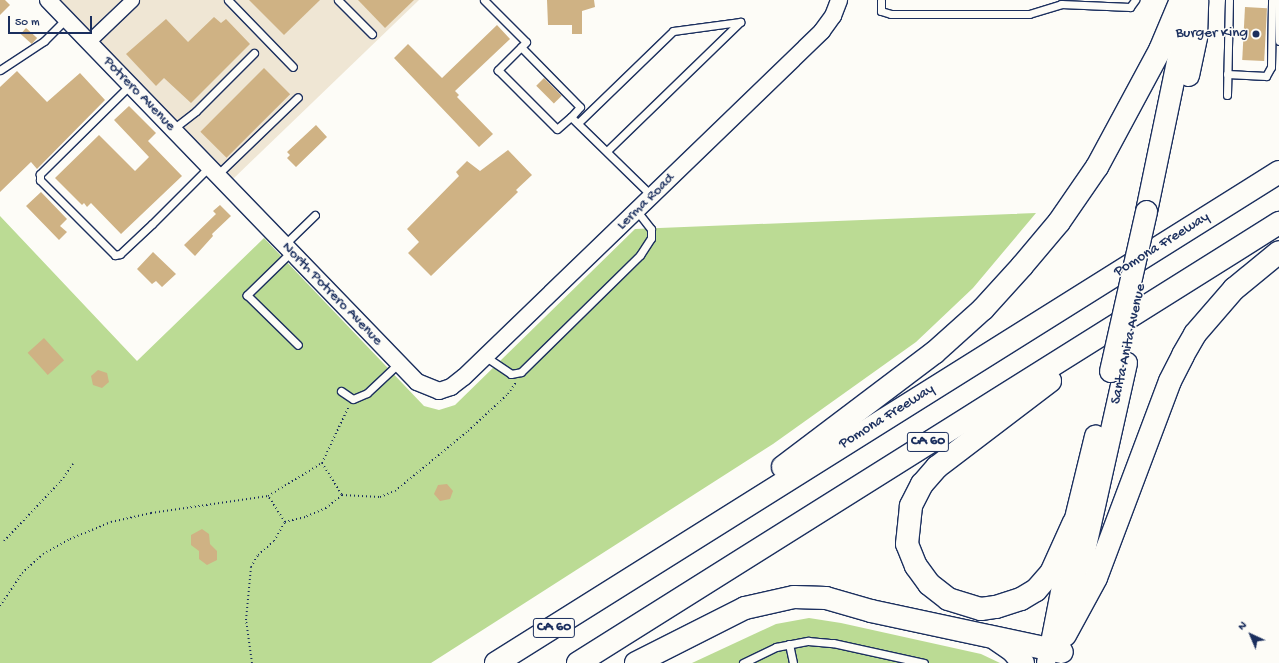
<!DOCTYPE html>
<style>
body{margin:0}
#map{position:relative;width:1279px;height:663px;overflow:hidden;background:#fdfcf7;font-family:"Gochi Hand",sans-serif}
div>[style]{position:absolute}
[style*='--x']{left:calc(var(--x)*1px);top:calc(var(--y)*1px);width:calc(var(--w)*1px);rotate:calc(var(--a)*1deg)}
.built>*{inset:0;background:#efe6d4}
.green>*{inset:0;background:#bbdb94}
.building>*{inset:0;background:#cfb284;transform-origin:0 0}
.path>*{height:2px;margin-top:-1px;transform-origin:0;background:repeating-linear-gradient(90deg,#1b2f5e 0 1px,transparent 0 4px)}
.roads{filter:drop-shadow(1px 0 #1b2f5e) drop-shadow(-1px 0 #1b2f5e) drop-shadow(0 1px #1b2f5e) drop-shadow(0 -1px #1b2f5e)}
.service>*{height:7px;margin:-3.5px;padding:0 3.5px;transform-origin:3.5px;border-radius:3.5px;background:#fdfcf7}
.minor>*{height:13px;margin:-6.5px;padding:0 6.5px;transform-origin:6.5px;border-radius:6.5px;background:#fdfcf7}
.tertiary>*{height:16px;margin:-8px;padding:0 8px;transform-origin:8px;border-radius:8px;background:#fdfcf7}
.secondary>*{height:18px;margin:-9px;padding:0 9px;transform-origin:9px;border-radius:9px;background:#fdfcf7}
.primary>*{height:21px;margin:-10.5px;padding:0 10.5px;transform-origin:10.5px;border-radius:10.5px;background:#fdfcf7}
.motorway>*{height:22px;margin:-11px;padding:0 11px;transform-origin:11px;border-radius:11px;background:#fdfcf7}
.bridges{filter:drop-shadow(1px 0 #1b2f5e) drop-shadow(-1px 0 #1b2f5e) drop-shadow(0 1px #1b2f5e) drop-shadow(0 -1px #1b2f5e)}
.primary-bridge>*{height:21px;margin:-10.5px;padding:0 10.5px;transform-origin:10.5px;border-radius:10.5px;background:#fdfcf7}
.dots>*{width:11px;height:11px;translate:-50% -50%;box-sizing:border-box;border:2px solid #fdfcf7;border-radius:50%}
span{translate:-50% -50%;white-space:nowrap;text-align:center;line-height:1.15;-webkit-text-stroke:3px #fdfcf7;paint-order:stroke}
.shield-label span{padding:1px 3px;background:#fdfcf7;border:1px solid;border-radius:3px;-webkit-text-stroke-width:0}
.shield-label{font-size:14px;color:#1b2f5e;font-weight:700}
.poi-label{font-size:15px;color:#1b2f5e}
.right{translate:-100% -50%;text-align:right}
.street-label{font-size:15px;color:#1b2f5e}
.north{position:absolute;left:1231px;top:615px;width:40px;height:40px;-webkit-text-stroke:3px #fdfcf7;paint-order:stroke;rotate:316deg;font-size:11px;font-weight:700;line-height:16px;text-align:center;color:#1b2f5e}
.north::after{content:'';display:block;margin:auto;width:14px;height:18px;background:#1b2f5e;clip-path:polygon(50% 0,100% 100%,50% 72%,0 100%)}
.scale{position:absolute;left:8px;top:16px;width:84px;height:18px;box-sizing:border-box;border:2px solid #1b2f5e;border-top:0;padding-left:5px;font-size:12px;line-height:14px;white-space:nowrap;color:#1b2f5e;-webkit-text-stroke:3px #fdfcf7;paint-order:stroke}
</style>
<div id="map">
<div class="built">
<div style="clip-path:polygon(60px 0,419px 0,233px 179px)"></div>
</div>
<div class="green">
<div style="clip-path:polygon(1036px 213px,973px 288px,916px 342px,773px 444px,431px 663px,0 663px,0 216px,137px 361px,264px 238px,424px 406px,439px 410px,455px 405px,635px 229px)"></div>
<div style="clip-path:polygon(809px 618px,841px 623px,981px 654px,1000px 663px,692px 663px,776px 624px)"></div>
</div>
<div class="building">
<div style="clip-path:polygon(0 0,5px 0,10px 5px,0 15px)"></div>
<div style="clip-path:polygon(249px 0,320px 0,284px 35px)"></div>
<div style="clip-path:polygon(358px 0,414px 0,385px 28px)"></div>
<div style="clip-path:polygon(547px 0,594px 0,595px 7px,582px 11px,582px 34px,572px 34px,572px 25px,548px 25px)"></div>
<div style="left:1245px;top:7px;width:22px;height:53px;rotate:3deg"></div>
<div style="clip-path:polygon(214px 17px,221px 23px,226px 19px,250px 44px,191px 103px,164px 78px,156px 86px,126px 54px,166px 19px,188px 42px)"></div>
<div style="clip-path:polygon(497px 25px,510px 39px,455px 91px,459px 95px,457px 97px,493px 134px,479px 147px,394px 58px,408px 44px,442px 78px)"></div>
<div style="left:26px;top:28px;width:15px;height:8px;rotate:42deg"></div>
<div style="left:264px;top:68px;width:37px;height:90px;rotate:45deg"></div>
<div style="clip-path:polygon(17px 71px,47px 102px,80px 73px,105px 100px,37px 169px,31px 162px,0 192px,0 87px)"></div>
<div style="left:544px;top:78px;width:25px;height:11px;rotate:45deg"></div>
<div style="clip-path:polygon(129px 106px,156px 133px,148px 141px,182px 176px,121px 234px,91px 203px,87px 207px,84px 203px,82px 205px,55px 178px,99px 135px,135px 171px,149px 157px,114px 120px)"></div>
<div style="clip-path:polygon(316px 125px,327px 137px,296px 167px,287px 158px,290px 155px,287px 152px)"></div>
<div style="clip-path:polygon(508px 150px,532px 175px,516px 190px,518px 192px,431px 276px,408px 253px,419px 242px,407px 229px,459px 176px,456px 172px,467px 161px,480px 171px)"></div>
<div style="clip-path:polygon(41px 192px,67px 219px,60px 226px,67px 232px,59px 240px,26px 206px)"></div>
<div style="clip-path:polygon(220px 205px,231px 216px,212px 234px,213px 236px,195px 256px,184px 245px,216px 214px,213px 211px)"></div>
<div style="clip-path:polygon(153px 252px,176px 274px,162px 287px,156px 281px,152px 284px,137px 269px)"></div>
<div style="left:44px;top:338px;width:30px;height:22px;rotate:48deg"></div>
<div style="clip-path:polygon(98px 370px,107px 373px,109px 382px,102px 388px,93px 385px,91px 376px)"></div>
<div style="clip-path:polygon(447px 484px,453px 491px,450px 499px,440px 501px,434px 494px,438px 485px)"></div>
<div style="clip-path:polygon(202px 529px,209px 534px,210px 544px,217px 551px,217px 560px,207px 565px,199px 559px,199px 551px,191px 545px,191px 535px)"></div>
</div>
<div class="path">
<div style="--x:322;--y:463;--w:38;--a:58"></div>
<div style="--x:342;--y:495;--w:21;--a:141"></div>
<div style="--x:326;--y:508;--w:23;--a:157"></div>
<div style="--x:305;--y:517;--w:21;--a:166"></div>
<div style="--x:285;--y:522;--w:31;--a:-123"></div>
<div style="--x:268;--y:496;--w:63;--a:-31.4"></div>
<div style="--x:322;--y:463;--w:63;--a:-64.7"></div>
<div style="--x:342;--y:495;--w:38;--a:3"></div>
<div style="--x:380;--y:497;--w:16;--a:-22"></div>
<div style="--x:395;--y:491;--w:94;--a:-39.4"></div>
<div style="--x:468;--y:431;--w:54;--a:-42.8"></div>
<div style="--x:508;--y:394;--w:14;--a:-56"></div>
<div style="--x:4;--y:541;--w:83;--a:-46.5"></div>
<div style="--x:61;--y:481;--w:21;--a:-55"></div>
<div style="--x:0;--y:606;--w:40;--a:-56"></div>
<div style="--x:22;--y:573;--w:28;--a:-42"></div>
<div style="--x:43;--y:554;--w:31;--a:-29"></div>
<div style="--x:70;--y:539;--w:44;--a:-22.5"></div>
<div style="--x:111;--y:522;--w:41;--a:-12.7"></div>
<div style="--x:151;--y:513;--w:118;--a:-8.3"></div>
<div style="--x:252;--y:663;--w:43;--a:-97.9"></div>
<div style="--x:246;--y:620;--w:53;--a:-84.6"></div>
<div style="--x:251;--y:567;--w:14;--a:-60"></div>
<div style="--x:258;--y:555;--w:21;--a:-41"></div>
<div style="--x:274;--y:541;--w:22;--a:-60"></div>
</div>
<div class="roads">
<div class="service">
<div style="--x:228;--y:0;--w:93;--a:45.9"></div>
<div style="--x:338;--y:0;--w:48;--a:45"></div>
<div style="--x:484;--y:0;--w:59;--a:45"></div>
<div style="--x:526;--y:42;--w:40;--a:135"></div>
<div style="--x:498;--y:70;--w:83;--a:45"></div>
<div style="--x:557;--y:129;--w:18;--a:-41"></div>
<div style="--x:571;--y:117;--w:113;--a:44.3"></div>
<div style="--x:881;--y:0;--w:11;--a:90"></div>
<div style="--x:881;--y:11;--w:10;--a:17"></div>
<div style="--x:891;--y:14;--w:138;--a:0"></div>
<div style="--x:1029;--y:14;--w:34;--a:-17"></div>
<div style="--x:1061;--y:4;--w:69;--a:2.5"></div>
<div style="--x:1130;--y:7;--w:9;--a:-54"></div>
<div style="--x:1278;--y:0;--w:41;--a:88.6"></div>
<div style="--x:521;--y:47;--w:84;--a:45.5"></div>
<div style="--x:580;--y:107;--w:13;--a:132"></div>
<div style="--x:0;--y:70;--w:53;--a:-33.4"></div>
<div style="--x:44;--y:41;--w:31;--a:-45"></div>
<div style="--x:1227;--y:74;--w:39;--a:3"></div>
<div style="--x:1266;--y:76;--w:10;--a:-61"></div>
<div style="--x:1271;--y:67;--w:67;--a:-89.1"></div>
<div style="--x:130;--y:85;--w:127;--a:135.3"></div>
<div style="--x:40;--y:174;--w:6;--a:90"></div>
<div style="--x:40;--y:180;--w:106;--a:45"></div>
<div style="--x:115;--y:255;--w:5;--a:-11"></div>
<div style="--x:120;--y:254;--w:44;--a:-43.2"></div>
<div style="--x:152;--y:224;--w:81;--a:-45"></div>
<div style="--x:1227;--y:95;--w:95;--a:-88.8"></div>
<div style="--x:578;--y:123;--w:132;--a:-44.1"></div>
<div style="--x:673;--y:31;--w:68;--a:-7.7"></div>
<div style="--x:740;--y:22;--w:185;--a:135.9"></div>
<div style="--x:173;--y:129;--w:29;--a:-38"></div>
<div style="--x:196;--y:111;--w:82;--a:-45"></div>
<div style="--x:217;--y:175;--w:112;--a:-43.9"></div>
<div style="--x:284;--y:245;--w:43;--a:-44.1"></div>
<div style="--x:291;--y:252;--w:62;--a:135.7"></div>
<div style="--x:247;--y:295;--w:71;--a:44.4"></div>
<div style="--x:486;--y:357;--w:30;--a:34"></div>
<div style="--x:511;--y:374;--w:10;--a:-11"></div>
<div style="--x:521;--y:372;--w:167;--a:-44.5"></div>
<div style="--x:640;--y:255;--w:20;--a:-57"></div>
<div style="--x:651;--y:238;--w:9;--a:-90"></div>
<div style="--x:651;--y:229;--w:23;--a:-128"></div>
<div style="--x:341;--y:391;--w:14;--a:34"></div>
<div style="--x:353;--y:399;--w:15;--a:-23"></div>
<div style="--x:367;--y:393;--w:44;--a:-43.2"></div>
<div style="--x:789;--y:644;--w:19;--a:78"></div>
<div style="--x:743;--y:663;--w:37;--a:-26"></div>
<div style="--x:776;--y:647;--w:33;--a:-11"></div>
<div style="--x:808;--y:641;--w:25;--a:5"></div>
<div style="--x:833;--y:643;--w:93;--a:12.4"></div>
</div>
<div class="minor">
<div style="--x:88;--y:42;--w:61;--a:-43.7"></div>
</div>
<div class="tertiary">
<div style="--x:48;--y:0;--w:531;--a:45.99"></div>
<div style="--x:417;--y:382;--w:24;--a:22"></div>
<div style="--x:439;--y:391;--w:13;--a:-18"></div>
<div style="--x:451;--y:387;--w:16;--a:-38"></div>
<div style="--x:464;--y:377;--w:498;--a:-44"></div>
<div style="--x:822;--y:31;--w:19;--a:-54"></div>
<div style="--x:833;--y:16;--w:17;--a:-69"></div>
</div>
<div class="secondary">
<div style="--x:1046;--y:663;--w:119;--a:-78.9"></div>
</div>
<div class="primary">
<div style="--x:1188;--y:75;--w:40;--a:-78"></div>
<div style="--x:1196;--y:36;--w:36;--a:-88"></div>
<div style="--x:1146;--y:211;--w:162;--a:-78.3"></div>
<div style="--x:1179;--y:52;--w:49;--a:-86.5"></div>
<div style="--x:1074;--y:522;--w:89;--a:-76.3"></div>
<div style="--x:1068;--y:622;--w:266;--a:-77.4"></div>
</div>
<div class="motorway">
<div style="--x:1050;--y:381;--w:142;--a:142.7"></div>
<div style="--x:937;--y:467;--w:23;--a:131"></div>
<div style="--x:922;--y:484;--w:25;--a:117"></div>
<div style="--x:911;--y:506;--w:38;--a:96"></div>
<div style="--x:907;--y:544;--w:24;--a:68"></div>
<div style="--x:916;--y:566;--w:22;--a:54"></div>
<div style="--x:929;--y:584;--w:24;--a:38"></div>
<div style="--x:948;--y:599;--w:34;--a:17"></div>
<div style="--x:981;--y:609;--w:15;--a:-8"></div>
<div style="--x:996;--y:607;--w:26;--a:-18"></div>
<div style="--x:1021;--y:599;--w:17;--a:-31"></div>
<div style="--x:1036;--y:590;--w:23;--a:-49"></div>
<div style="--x:1051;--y:573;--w:56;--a:-65.7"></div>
<div style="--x:783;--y:467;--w:189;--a:-37.1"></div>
<div style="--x:934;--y:353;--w:66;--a:-41.9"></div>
<div style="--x:983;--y:309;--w:58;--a:-47.8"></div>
<div style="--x:1022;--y:266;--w:57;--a:-49.9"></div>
<div style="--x:1059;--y:222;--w:67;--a:-55.4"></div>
<div style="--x:1097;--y:167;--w:133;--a:-61.7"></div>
<div style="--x:1160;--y:50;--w:54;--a:-67.2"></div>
<div style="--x:1065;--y:635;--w:65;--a:-61.5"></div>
<div style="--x:1096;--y:578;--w:210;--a:-69.4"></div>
<div style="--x:1170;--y:381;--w:29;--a:-63"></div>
<div style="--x:1183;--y:355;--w:24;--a:-60"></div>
<div style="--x:1195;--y:334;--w:60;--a:-49.1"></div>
<div style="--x:1234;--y:289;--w:58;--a:-39.4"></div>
<div style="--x:997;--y:640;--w:18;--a:34"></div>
<div style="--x:1012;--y:650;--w:17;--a:50"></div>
<div style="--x:496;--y:663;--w:924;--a:-32.09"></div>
<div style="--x:578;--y:663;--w:828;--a:-32.12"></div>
<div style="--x:636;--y:663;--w:122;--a:-26.8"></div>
<div style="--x:745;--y:608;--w:50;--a:-12.7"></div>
<div style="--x:794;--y:597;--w:32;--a:2"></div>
<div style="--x:826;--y:598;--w:47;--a:16.1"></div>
<div style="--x:871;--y:611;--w:195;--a:12.1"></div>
</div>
</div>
<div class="bridges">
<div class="primary-bridge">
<div style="--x:1110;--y:371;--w:164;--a:-77.3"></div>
</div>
</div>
<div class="dots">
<div style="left:1256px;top:34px;background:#1b2f5e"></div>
</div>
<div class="shield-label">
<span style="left:928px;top:442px">CA 60</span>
<span style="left:554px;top:628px">CA 60</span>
</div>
<div class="poi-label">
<span class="right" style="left:1248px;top:34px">Burger King</span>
</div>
<div class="street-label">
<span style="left:139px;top:94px;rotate:46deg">Potrero Avenue</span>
<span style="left:646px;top:202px;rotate:-44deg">Lerma Road</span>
<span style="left:1162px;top:245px;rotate:-32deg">Pomona Freeway</span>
<span style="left:332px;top:294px;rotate:46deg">North Potrero Avenue</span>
<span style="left:1129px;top:344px;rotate:-78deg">Santa Anita Avenue</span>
<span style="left:887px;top:417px;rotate:-32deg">Pomona Freeway</span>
</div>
<div class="north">N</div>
<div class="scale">50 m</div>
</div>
